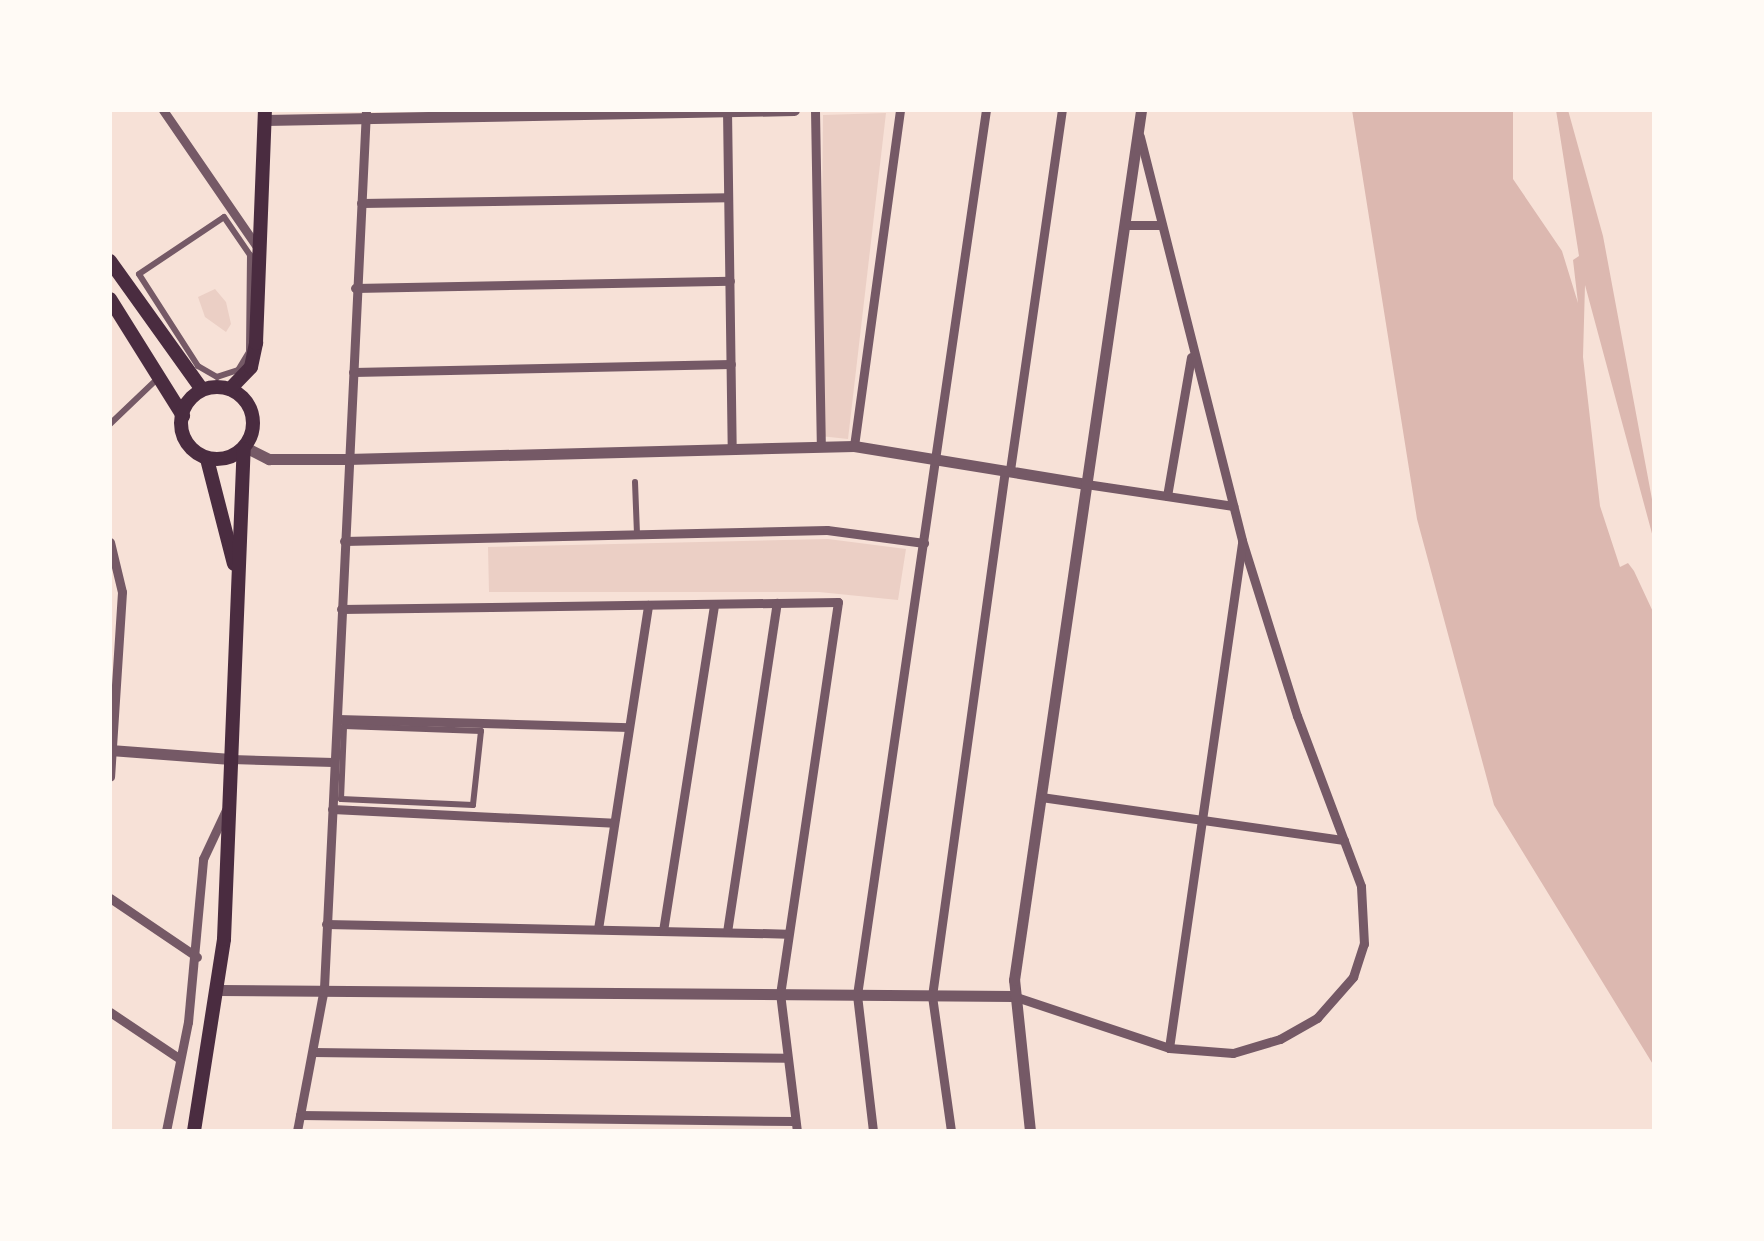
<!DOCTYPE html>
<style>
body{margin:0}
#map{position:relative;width:1764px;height:1241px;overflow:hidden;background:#f7e1d7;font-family:"Source Sans 3",sans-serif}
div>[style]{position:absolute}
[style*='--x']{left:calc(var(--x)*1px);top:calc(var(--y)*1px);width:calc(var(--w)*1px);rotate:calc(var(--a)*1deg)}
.green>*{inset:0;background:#ebcfc5}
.water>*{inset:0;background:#dcb8b0}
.pedestrian>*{height:6px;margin:-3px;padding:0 3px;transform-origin:3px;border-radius:3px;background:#755966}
.minor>*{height:9px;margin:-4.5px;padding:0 4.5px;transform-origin:4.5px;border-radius:4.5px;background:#755966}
.tertiary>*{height:11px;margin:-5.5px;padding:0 5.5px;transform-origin:5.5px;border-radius:5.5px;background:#755966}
.primary>*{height:14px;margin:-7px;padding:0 7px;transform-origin:7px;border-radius:7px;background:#4a2c40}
.primary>.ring{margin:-7px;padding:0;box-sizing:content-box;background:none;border:14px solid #4a2c40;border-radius:50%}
span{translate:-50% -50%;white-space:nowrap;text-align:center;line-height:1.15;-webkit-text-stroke:9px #fffaf5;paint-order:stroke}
.frame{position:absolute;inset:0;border:112px solid #fffaf5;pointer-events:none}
</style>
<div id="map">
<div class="green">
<div style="clip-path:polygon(886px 113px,848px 439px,820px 436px,823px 115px)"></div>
<div style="clip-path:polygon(215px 289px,226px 302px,231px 324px,226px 332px,205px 317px,198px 297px)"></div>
<div style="clip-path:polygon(828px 539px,906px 549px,898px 600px,819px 592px,489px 592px,488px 547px)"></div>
</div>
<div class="water">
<div style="clip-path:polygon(1352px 110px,1513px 110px,1513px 179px,1562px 251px,1578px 303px,1573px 260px,1579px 256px,1556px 110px,1568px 110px,1603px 236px,1654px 510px,1654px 541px,1585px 285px,1583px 357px,1600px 506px,1620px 567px,1628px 563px,1634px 571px,1654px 614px,1654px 1066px,1494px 805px,1417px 519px)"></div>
</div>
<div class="pedestrian">
<div style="--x:224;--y:217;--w:46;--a:55.6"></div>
<div style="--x:250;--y:255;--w:97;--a:90.6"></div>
<div style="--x:249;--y:352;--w:21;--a:121"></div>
<div style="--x:238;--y:370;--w:22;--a:162"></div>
<div style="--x:217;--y:377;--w:22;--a:-150"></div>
<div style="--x:198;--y:366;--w:109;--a:-122.7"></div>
<div style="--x:139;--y:274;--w:102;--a:-33.8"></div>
<div style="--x:110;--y:424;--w:61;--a:-43.7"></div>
<div style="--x:635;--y:482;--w:53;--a:87.8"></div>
<div style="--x:344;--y:726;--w:137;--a:2.1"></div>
<div style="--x:481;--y:731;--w:74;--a:96.2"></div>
<div style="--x:473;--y:805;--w:132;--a:-177.4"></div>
<div style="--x:341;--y:799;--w:73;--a:-87.6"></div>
</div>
<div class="minor">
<div style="--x:163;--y:110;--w:168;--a:55.5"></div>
<div style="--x:727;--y:110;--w:338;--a:89.2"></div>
<div style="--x:815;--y:110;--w:336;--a:89"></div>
<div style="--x:361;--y:203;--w:367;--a:-0.9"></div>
<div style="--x:1126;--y:225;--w:33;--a:0"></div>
<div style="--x:355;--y:288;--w:375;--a:-1.1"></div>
<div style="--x:353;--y:372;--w:378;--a:-1.2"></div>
<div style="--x:854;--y:446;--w:339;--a:-82.2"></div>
<div style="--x:1010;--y:470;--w:364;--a:-81.8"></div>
<div style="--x:1086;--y:484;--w:149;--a:8.5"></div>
<div style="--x:1167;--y:496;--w:141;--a:-80.2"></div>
<div style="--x:344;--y:541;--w:483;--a:-1.3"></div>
<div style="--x:827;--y:530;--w:98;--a:7.6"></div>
<div style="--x:110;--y:542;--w:51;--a:76.5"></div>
<div style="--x:122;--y:592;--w:185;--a:93.7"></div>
<div style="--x:341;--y:609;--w:497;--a:-0.8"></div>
<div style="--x:838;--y:602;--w:395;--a:98.4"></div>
<div style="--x:780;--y:993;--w:139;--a:83"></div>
<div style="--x:338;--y:719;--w:291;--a:1.6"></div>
<div style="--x:231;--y:759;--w:102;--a:1.7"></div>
<div style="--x:1041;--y:797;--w:306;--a:8.1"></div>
<div style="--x:332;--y:809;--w:282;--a:2.8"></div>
<div style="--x:110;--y:898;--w:105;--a:34.1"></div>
<div style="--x:326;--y:924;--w:461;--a:1.2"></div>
<div style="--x:598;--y:929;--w:328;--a:-81.2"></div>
<div style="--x:663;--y:931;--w:331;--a:-81.1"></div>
<div style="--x:727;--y:932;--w:333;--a:-81.4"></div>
<div style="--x:1013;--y:996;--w:164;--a:18.4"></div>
<div style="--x:1169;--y:1048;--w:64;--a:4.5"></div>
<div style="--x:1233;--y:1053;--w:49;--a:-16.6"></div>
<div style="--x:1280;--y:1039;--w:43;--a:-29.6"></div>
<div style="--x:1317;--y:1018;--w:55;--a:-48.7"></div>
<div style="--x:1353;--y:977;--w:35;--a:-72"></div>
<div style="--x:1364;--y:944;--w:58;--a:-93"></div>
<div style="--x:1361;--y:886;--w:182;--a:-110.6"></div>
<div style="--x:1297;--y:716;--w:184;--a:-107.4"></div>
<div style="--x:1242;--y:540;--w:417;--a:-104.2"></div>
<div style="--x:110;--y:1012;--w:84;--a:33.9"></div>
<div style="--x:1169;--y:1048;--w:510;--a:-81.77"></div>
<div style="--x:313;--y:1052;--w:474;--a:0.7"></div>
<div style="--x:300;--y:1115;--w:495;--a:0.7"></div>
<div style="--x:166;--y:1131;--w:111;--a:-78.6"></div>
<div style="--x:188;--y:1022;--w:164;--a:-84.7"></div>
<div style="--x:203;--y:859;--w:54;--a:-64.9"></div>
<div style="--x:297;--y:1131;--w:146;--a:-79.3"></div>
<div style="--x:324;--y:988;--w:879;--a:-87.26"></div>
<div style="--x:873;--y:1131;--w:137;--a:-96.7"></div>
<div style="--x:857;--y:995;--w:894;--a:-81.71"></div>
<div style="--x:951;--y:1131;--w:136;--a:-98"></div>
<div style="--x:932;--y:996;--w:531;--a:-82.1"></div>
</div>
<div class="tertiary">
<div style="--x:265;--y:120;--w:529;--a:-1.08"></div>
<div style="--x:245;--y:447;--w:27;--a:27"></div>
<div style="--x:269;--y:459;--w:78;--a:0"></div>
<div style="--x:347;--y:459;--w:507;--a:-1.47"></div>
<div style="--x:854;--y:446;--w:235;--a:9.3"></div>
<div style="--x:110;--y:750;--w:121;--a:4.3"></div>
<div style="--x:219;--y:990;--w:794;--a:0.43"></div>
<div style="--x:1030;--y:1131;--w:152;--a:-96"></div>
<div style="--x:1014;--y:980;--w:879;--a:-81.69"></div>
</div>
<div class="primary">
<div style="--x:110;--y:261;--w:156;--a:54.4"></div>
<div style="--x:110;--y:299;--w:138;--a:58"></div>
<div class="ring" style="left:181px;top:387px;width:58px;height:58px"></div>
<div style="--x:230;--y:389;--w:30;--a:-46"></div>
<div style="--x:251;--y:367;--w:25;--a:-78"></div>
<div style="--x:256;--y:343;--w:233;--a:-87.8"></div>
<div style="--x:207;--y:459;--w:108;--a:75.6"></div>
<div style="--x:194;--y:1131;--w:194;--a:-81.1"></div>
<div style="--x:224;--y:939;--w:490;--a:-87.7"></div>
</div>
<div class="frame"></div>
</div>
